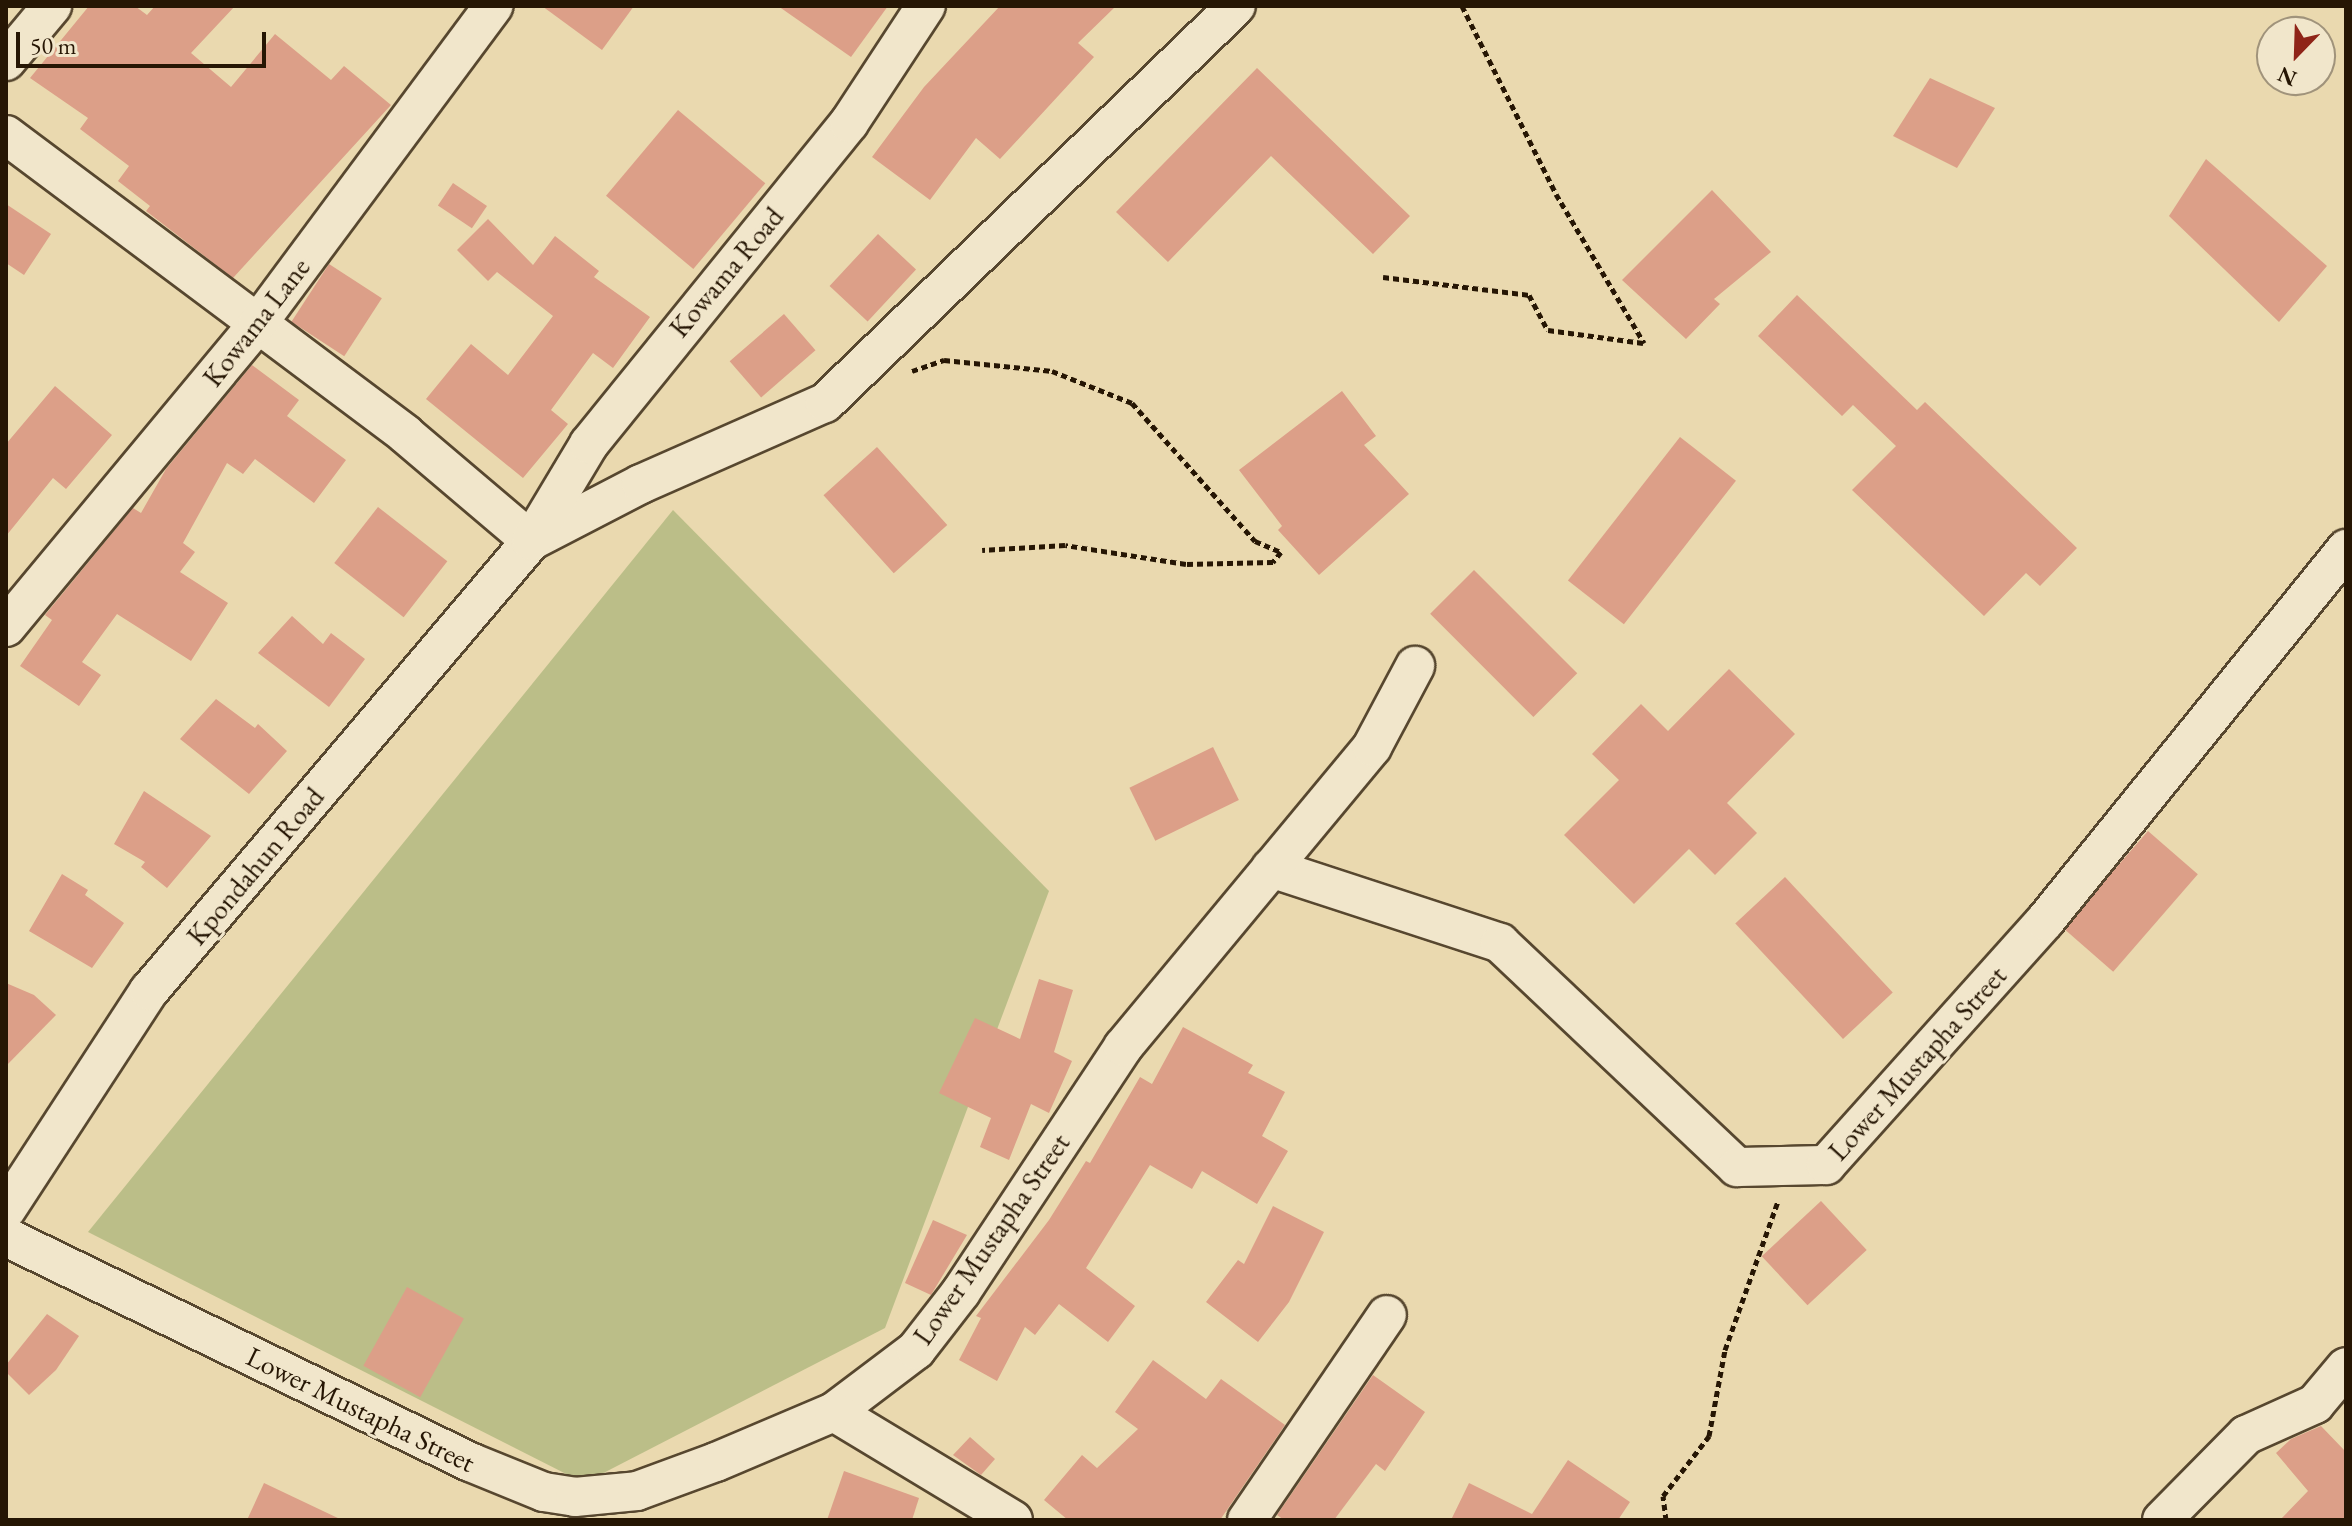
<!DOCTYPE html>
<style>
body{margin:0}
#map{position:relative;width:2352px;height:1526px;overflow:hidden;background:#ead9af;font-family:"EB Garamond",serif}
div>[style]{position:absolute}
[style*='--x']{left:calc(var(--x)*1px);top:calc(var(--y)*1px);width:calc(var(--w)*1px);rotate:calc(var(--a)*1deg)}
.green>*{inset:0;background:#bbbe88}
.building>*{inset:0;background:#dc9f88;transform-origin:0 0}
.path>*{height:5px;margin-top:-2.5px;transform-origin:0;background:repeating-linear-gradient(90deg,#261604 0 6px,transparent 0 10px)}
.roads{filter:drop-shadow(2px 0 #57472f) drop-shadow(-2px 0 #57472f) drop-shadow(0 2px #57472f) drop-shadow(0 -2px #57472f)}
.minor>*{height:38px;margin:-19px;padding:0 19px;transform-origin:19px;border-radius:19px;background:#f1e6cb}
span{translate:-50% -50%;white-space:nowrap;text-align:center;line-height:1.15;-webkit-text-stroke:6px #f1e6cb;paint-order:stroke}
.street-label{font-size:28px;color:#261604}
.frame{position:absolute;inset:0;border:8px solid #261604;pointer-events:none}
.north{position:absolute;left:2256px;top:16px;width:80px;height:80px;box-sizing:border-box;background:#f1e6cb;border:2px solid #a0937b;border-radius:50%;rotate:203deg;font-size:22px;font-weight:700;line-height:32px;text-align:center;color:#261604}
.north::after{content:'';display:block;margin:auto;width:28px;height:36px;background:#8f2418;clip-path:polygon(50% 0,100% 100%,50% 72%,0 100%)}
.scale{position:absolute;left:16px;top:32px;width:250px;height:36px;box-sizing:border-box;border:4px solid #261604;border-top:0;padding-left:10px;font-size:24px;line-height:28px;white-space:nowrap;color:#261604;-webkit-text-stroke:6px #f1e6cb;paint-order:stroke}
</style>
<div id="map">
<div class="green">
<div style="clip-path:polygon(673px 510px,1049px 891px,885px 1328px,584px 1483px,88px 1232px)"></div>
</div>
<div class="building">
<div style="clip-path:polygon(89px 6px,135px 6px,147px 15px,155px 6px,235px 6px,191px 53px,231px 87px,275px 34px,331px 80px,344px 66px,391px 105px,233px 278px,146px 211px,150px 206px,118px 181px,129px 166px,80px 129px,88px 118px,30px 78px)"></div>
<div style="clip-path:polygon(542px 6px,634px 6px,602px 50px)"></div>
<div style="clip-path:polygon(778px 6px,888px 6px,851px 57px)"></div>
<div style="clip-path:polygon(1000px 6px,1116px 6px,1078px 43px,1094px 57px,1000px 159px,976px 138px,930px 200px,872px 157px,924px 87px)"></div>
<div style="clip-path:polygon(1257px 68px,1410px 216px,1373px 254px,1271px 156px,1168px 262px,1116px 212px)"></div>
<div style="clip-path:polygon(1930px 78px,1995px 108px,1957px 168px,1893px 136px)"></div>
<div style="left:678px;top:110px;width:114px;height:112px;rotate:40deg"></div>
<div style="clip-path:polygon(2206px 159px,2327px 266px,2279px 322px,2169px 216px)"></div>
<div style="left:453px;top:183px;width:41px;height:27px;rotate:34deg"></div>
<div style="clip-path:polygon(1712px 190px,1771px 252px,1714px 299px,1720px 304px,1686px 339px,1622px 280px)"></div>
<div style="clip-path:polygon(6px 204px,51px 234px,24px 275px,6px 263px)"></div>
<div style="clip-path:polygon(488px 219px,533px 265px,555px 236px,599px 271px,594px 277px,650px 317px,613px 368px,593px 353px,551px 410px,568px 424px,523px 478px,426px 399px,471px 344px,508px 375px,553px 316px,497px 272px,488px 281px,457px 250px)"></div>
<div style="left:878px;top:234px;width:52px;height:71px;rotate:43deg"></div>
<div style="left:329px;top:264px;width:63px;height:69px;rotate:33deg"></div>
<div style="clip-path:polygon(1797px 295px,1917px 410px,1925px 402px,2077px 548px,2040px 586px,2026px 573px,1984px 616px,1852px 490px,1896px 446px,1853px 405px,1842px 416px,1758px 336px)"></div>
<div style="left:784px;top:314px;width:48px;height:72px;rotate:49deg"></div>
<div style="clip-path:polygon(252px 365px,299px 400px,287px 416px,346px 460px,314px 503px,255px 459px,243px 474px,227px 463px,183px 543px,195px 552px,180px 572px,228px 603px,191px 661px,117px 614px,82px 662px,101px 675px,79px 706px,20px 666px,52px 620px,45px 615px,133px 508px,141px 513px,166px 469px)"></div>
<div style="clip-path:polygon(55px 386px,112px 435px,66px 489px,53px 478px,6px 536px,6px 444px)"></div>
<div style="clip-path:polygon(1342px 391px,1376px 436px,1364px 445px,1409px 494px,1319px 575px,1278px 530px,1282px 526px,1239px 470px)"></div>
<div style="left:1680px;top:437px;width:71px;height:182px;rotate:38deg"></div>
<div style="left:877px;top:447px;width:105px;height:72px;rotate:48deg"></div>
<div style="left:378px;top:507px;width:88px;height:71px;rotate:38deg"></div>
<div style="left:1474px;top:570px;width:146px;height:62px;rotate:45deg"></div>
<div style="clip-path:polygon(292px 616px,323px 644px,331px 633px,365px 659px,329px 707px,258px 653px)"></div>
<div style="clip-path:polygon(1729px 669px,1795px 734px,1727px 803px,1757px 833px,1715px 875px,1689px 849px,1634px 904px,1564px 835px,1619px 780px,1592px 754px,1641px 704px,1668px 731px)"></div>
<div style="clip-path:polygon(216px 699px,255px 728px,258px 724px,287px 751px,249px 794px,180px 739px)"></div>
<div style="left:1213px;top:747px;width:59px;height:93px;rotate:64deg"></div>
<div style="clip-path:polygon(144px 791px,211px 836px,167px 888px,141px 867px,145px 862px,114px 844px)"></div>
<div style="left:2148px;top:831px;width:66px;height:129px;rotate:41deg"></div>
<div style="clip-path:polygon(62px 874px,88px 890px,85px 895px,124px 923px,92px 968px,29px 931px)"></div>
<div style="left:1785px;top:877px;width:158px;height:68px;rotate:47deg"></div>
<div style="clip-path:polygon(1039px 979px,1073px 990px,1054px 1052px,1072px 1061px,1049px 1113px,1031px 1104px,1009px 1160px,980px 1147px,991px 1118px,939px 1093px,975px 1018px,1020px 1039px)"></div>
<div style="clip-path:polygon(6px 983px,34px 995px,56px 1015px,6px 1066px)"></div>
<div style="clip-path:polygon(1183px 1027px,1253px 1065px,1248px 1073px,1285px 1092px,1262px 1136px,1288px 1151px,1257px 1204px,1202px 1171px,1192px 1189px,1150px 1165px,1086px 1268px,1135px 1306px,1108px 1342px,1059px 1304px,1035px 1335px,1025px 1327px,997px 1381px,959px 1360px,981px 1318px,976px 1316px,1049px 1220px,1086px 1161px,1090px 1163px,1140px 1077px,1152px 1084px)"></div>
<div style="left:1821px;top:1201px;width:67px;height:81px;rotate:47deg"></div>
<div style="clip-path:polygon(1273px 1206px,1324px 1232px,1289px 1302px,1258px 1342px,1206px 1302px,1238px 1260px,1244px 1264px)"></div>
<div style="clip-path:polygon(933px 1220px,967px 1235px,931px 1295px,905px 1283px)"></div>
<div style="left:407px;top:1287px;width:65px;height:90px;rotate:29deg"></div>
<div style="clip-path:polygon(47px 1314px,79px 1336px,56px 1370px,29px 1395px,6px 1372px,6px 1365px)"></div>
<div style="clip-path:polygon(1153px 1360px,1206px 1399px,1221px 1379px,1285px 1425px,1220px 1520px,1068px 1520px,1044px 1500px,1082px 1455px,1097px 1468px,1138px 1429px,1115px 1412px)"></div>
<div style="clip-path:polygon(1373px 1375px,1425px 1412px,1385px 1471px,1376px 1464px,1334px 1520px,1284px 1520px,1277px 1515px)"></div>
<div style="clip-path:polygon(2321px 1426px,2346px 1452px,2346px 1520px,2280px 1520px,2308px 1491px,2276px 1453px,2291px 1439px)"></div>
<div style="clip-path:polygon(970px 1437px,995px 1459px,981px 1475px,953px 1455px)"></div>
<div style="clip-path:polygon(1568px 1460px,1630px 1502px,1618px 1520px,1451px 1520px,1469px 1483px,1532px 1514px)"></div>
<div style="clip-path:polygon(844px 1471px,919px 1498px,912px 1520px,827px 1520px)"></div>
<div style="clip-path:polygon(264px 1483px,342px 1520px,247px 1520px)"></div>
</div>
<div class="path">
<div style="--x:1462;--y:6;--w:210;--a:63.4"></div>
<div style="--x:1556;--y:194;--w:173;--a:59.4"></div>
<div style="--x:1383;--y:277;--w:147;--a:7"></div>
<div style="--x:1529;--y:295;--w:40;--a:62"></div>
<div style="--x:1548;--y:330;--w:96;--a:7.8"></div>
<div style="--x:912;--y:371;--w:34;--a:-19"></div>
<div style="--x:944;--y:360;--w:109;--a:5.8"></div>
<div style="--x:1052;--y:371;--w:86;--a:21.8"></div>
<div style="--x:1132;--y:403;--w:185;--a:48.3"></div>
<div style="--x:1255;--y:541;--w:28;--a:23"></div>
<div style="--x:1281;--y:552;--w:13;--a:129"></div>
<div style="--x:1273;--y:562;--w:87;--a:178.7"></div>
<div style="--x:1186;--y:564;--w:122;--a:-171.1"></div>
<div style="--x:1065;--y:545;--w:83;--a:176.6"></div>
<div style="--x:1666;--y:1520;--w:24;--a:-97"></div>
<div style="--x:1663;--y:1496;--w:76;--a:-52.5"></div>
<div style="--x:1709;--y:1436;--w:87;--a:-79.5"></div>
<div style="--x:1725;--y:1350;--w:158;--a:-70.4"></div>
</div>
<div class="roads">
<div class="minor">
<div style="--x:6;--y:61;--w:72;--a:-50.1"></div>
<div style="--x:6;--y:135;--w:499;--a:36.8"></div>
<div style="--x:405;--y:434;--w:165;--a:40.3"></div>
<div style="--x:531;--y:541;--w:124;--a:-27.4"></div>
<div style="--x:641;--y:484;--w:201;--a:-23.8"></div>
<div style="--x:825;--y:403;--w:571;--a:-44.01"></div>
<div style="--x:6;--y:627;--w:395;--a:-50.3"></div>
<div style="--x:258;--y:323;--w:395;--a:-53.4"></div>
<div style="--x:1271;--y:868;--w:241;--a:18.1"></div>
<div style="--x:1500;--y:943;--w:326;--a:43.4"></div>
<div style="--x:1737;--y:1167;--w:89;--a:-1.3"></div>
<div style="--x:1826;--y:1165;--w:328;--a:-48.1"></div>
<div style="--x:2045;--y:921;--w:479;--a:-51"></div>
<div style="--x:6;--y:1210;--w:262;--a:-56.9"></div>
<div style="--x:149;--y:991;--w:590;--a:-49.67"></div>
<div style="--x:531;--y:541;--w:113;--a:-59.1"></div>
<div style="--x:589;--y:444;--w:413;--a:-51"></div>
<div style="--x:849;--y:123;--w:140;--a:-56.7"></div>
<div style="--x:6;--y:1237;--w:516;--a:25.87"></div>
<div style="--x:470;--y:1462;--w:80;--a:22.1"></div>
<div style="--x:544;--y:1492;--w:31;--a:9"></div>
<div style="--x:575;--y:1497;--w:62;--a:-5.5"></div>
<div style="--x:637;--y:1491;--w:84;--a:-20.2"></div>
<div style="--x:716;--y:1462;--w:128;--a:-23"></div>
<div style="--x:834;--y:1412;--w:103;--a:-37.1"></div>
<div style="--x:916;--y:1350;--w:73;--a:-52.2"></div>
<div style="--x:961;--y:1292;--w:294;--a:-56.5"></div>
<div style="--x:1123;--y:1047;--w:390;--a:-50.3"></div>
<div style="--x:1372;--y:747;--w:92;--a:-62"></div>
<div style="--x:834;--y:1412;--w:209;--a:31.1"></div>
<div style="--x:1247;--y:1520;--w:248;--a:-55.7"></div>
<div style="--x:2162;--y:1520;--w:120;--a:-45.3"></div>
<div style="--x:2246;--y:1435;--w:76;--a:-24.2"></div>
<div style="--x:2315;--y:1404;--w:48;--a:-50"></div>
</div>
</div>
<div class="street-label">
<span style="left:726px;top:272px;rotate:-50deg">Kowama Road</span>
<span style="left:256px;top:322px;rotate:-52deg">Kowama Lane</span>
<span style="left:255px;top:866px;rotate:-50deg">Kpondahun Road</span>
<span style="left:1917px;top:1063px;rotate:-48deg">Lower Mustapha Street</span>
<span style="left:991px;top:1239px;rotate:-55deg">Lower Mustapha Street</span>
<span style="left:361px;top:1409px;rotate:26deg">Lower Mustapha Street</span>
</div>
<div class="frame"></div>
<div class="north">N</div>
<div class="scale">50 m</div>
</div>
